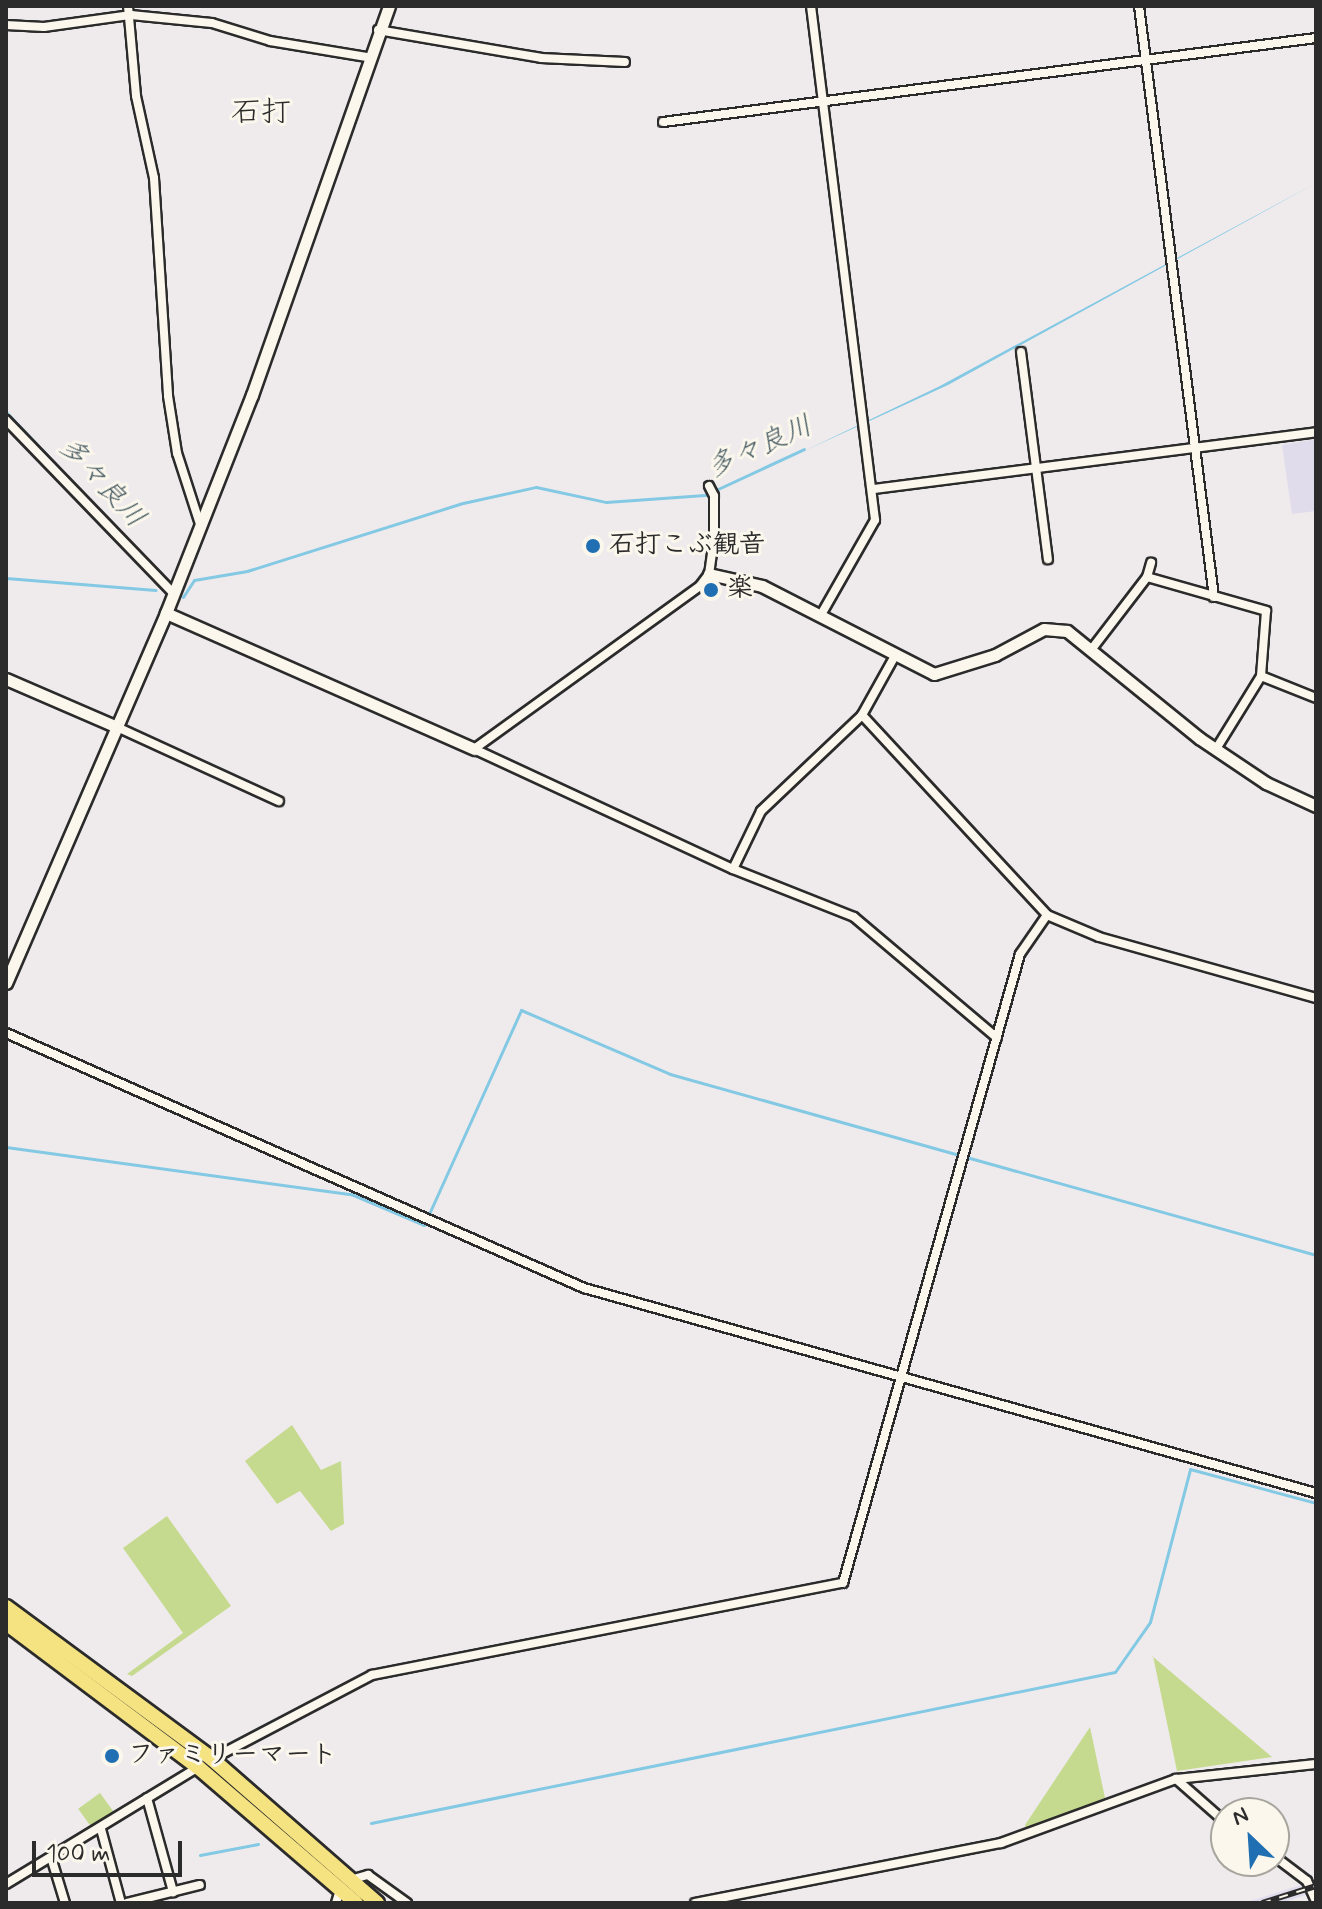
<!DOCTYPE html>
<meta charset="utf-8">
<style>
body{margin:0}
#map{position:relative;width:1322px;height:1909px;overflow:hidden;background:#efebec;font-family:Mynerve,"Klee One",sans-serif}
div>[style]{position:absolute}
[style*='--x']{left:calc(var(--x)*1px);top:calc(var(--y)*1px);width:calc(var(--w)*1px);rotate:calc(var(--a)*1deg)}
.built>*{inset:0;background:#e0dcec}
.green>*{inset:0;background:#c6da8f;transform-origin:0 0}
.water>*{inset:0;background:#83c9e4}
.stream>*{height:3px;margin:-1.5px;padding:0 1.5px;transform-origin:1.5px;border-radius:1.5px;background:#83c9e4}
.roads{filter:drop-shadow(2px 0 #2b2b2b) drop-shadow(-2px 0 #2b2b2b) drop-shadow(0 2px #2b2b2b) drop-shadow(0 -2px #2b2b2b)}
.minor>*{height:8px;margin:-4px;padding:0 4px;transform-origin:4px;border-radius:4px;background:#fbf7ec}
.tertiary>*{height:11px;margin:-5.5px;padding:0 5.5px;transform-origin:5.5px;border-radius:5.5px;background:#fbf7ec}
.trunk>*{height:14px;margin:-7px;padding:0 7px;transform-origin:7px;border-radius:7px;background:#f5e382}
.rail>*{height:6px;margin-top:-3px;transform-origin:0;background:repeating-linear-gradient(90deg,#fbf7ec 0 9px,#2b2b2b 0 18px);box-sizing:border-box;border-block:2px solid #2b2b2b}
.dots>*{width:22px;height:22px;translate:-50% -50%;box-sizing:border-box;border:4px solid #fbf7ec;border-radius:50%}
span{translate:-50% -50%;white-space:nowrap;text-align:center;line-height:1.15;-webkit-text-stroke:6px #fbf7ec;paint-order:stroke}
.poi-label{font-size:26px;color:#2b2b2b;font-weight:700}
.left{translate:0 -50%;text-align:left}
.water-label{font-size:28px;color:#455a62;font-style:italic}
.quarter-label{font-size:30px;color:#2b2b2b}
.frame{position:absolute;inset:0;border:8px solid #2b2b2b;pointer-events:none}
.north{position:absolute;left:1210px;top:1797px;width:80px;height:80px;box-sizing:border-box;background:#fbf7ec;border:2px solid #a8a59f;border-radius:50%;rotate:335deg;font-size:22px;font-weight:700;line-height:32px;text-align:center;color:#2b2b2b}
.north::after{content:'';display:block;margin:auto;width:28px;height:36px;background:#1f6fb2;clip-path:polygon(50% 0,100% 100%,50% 72%,0 100%)}
.scale{position:absolute;left:32px;top:1841px;width:150px;height:36px;box-sizing:border-box;border:4px solid #2b2b2b;border-top:0;padding-left:10px;font-size:24px;line-height:28px;white-space:nowrap;color:#2b2b2b;-webkit-text-stroke:6px #fbf7ec;paint-order:stroke}
</style>
<div id="map">
<div class="built">
<div style="clip-path:polygon(1316px 439px,1316px 511px,1292px 514px,1282px 445px)"></div>
<div style="clip-path:polygon(1304px 1884px,1309px 1894px,1282px 1903px,1244px 1903px)"></div>
</div>
<div class="green">
<div style="clip-path:polygon(292px 1425px,321px 1470px,341px 1461px,344px 1524px,331px 1531px,300px 1491px,277px 1504px,245px 1461px)"></div>
<div style="clip-path:polygon(167px 1516px,231px 1606px,132px 1676px,127px 1674px,183px 1633px,123px 1548px)"></div>
<div style="clip-path:polygon(1153px 1656px,1152px 1656px,1272px 1757px,1177px 1771px)"></div>
<div style="clip-path:polygon(1090px 1727px,1105px 1798px,1026px 1829px,1025px 1825px)"></div>
<div style="left:100px;top:1793px;width:26px;height:27px;rotate:54deg"></div>
</div>
<div class="water">
<div style="clip-path:polygon(1316px 183px,948px 385px,802px 452px,938px 387px)"></div>
</div>
<div class="stream">
<div style="--x:6;--y:412;--w:160;--a:46.5"></div>
<div style="--x:6;--y:578;--w:150;--a:4.6"></div>
<div style="--x:183;--y:597;--w:20;--a:-57"></div>
<div style="--x:194;--y:580;--w:54;--a:-9.6"></div>
<div style="--x:247;--y:571;--w:226;--a:-17.5"></div>
<div style="--x:463;--y:503;--w:75;--a:-12.4"></div>
<div style="--x:536;--y:487;--w:72;--a:12.1"></div>
<div style="--x:606;--y:502;--w:99;--a:-4"></div>
<div style="--x:705;--y:495;--w:109;--a:-24.9"></div>
<div style="--x:6;--y:1147;--w:348;--a:7.8"></div>
<div style="--x:351;--y:1194;--w:79;--a:23"></div>
<div style="--x:424;--y:1225;--w:236;--a:-65.7"></div>
<div style="--x:521;--y:1010;--w:162;--a:23.2"></div>
<div style="--x:670;--y:1074;--w:671;--a:15.65"></div>
<div style="--x:371;--y:1823;--w:759;--a:-11.47"></div>
<div style="--x:1115;--y:1672;--w:61;--a:-55"></div>
<div style="--x:1150;--y:1622;--w:158;--a:-75.3"></div>
<div style="--x:1190;--y:1469;--w:131;--a:15.1"></div>
<div style="--x:200;--y:1855;--w:59;--a:-10.7"></div>
</div>
<div class="roads">
<div class="minor">
<div style="--x:128;--y:6;--w:90;--a:84.9"></div>
<div style="--x:136;--y:96;--w:84;--a:77.6"></div>
<div style="--x:154;--y:178;--w:218;--a:86.3"></div>
<div style="--x:168;--y:396;--w:58;--a:81"></div>
<div style="--x:177;--y:453;--w:75;--a:72.1"></div>
<div style="--x:811;--y:6;--w:518;--a:82.9"></div>
<div style="--x:875;--y:520;--w:107;--a:119.7"></div>
<div style="--x:1139;--y:6;--w:596;--a:82.77"></div>
<div style="--x:6;--y:25;--w:38;--a:3"></div>
<div style="--x:44;--y:27;--w:88;--a:-7.9"></div>
<div style="--x:131;--y:15;--w:81;--a:5.6"></div>
<div style="--x:212;--y:23;--w:61;--a:17.2"></div>
<div style="--x:270;--y:41;--w:98;--a:9.4"></div>
<div style="--x:378;--y:30;--w:165;--a:9.7"></div>
<div style="--x:541;--y:58;--w:84;--a:2.7"></div>
<div style="--x:663;--y:122;--w:658;--a:-7.33"></div>
<div style="--x:1021;--y:352;--w:209;--a:82.6"></div>
<div style="--x:6;--y:420;--w:242;--a:46"></div>
<div style="--x:709;--y:486;--w:11;--a:63"></div>
<div style="--x:714;--y:496;--w:43;--a:90"></div>
<div style="--x:714;--y:539;--w:35;--a:98"></div>
<div style="--x:709;--y:574;--w:15;--a:127"></div>
<div style="--x:700;--y:586;--w:279;--a:144.2"></div>
<div style="--x:474;--y:749;--w:285;--a:24.9"></div>
<div style="--x:733;--y:869;--w:130;--a:21.6"></div>
<div style="--x:854;--y:917;--w:187;--a:40.2"></div>
<div style="--x:874;--y:489;--w:446;--a:-7.3"></div>
<div style="--x:1147;--y:577;--w:124;--a:15.9"></div>
<div style="--x:1266;--y:611;--w:65;--a:94.4"></div>
<div style="--x:1261;--y:676;--w:59;--a:21.8"></div>
<div style="--x:1091;--y:650;--w:92;--a:-52.5"></div>
<div style="--x:1147;--y:577;--w:15;--a:-74"></div>
<div style="--x:862;--y:715;--w:272;--a:47.2"></div>
<div style="--x:1047;--y:915;--w:56;--a:22.9"></div>
<div style="--x:1099;--y:937;--w:225;--a:15.7"></div>
<div style="--x:117;--y:727;--w:178;--a:24.6"></div>
<div style="--x:1216;--y:749;--w:86;--a:-58.3"></div>
<div style="--x:733;--y:869;--w:64;--a:-64.2"></div>
<div style="--x:761;--y:811;--w:139;--a:-43.5"></div>
<div style="--x:862;--y:715;--w:70;--a:-60.9"></div>
<div style="--x:6;--y:1033;--w:632;--a:23.81"></div>
<div style="--x:584;--y:1288;--w:760;--a:15.65"></div>
<div style="--x:212;--y:1759;--w:181;--a:-27.7"></div>
<div style="--x:372;--y:1675;--w:480;--a:-11.1"></div>
<div style="--x:843;--y:1583;--w:653;--a:-74.28"></div>
<div style="--x:1020;--y:954;--w:47;--a:-55.3"></div>
<div style="--x:1176;--y:1779;--w:67;--a:41.3"></div>
<div style="--x:147;--y:1798;--w:98;--a:74.5"></div>
<div style="--x:101;--y:1829;--w:77;--a:74.9"></div>
<div style="--x:1274;--y:1856;--w:41;--a:37.1"></div>
<div style="--x:1307;--y:1881;--w:22;--a:66"></div>
<div style="--x:51;--y:1857;--w:48;--a:73.1"></div>
<div style="--x:350;--y:1880;--w:19;--a:-16"></div>
<div style="--x:368;--y:1875;--w:48;--a:35.7"></div>
<div style="--x:6;--y:1884;--w:227;--a:-31.3"></div>
<div style="--x:127;--y:1903;--w:75;--a:-13.9"></div>
<div style="--x:336;--y:1903;--w:14;--a:-73"></div>
<div style="--x:695;--y:1903;--w:312;--a:-11.1"></div>
<div style="--x:1001;--y:1843;--w:186;--a:-20.1"></div>
<div style="--x:1176;--y:1779;--w:141;--a:-6.1"></div>
</div>
<div class="tertiary">
<div style="--x:709;--y:574;--w:54;--a:12.8"></div>
<div style="--x:762;--y:586;--w:193;--a:27.1"></div>
<div style="--x:934;--y:674;--w:64;--a:-17.3"></div>
<div style="--x:995;--y:655;--w:55;--a:-28"></div>
<div style="--x:1044;--y:629;--w:23;--a:5"></div>
<div style="--x:1067;--y:631;--w:170;--a:39"></div>
<div style="--x:1199;--y:738;--w:81;--a:33.9"></div>
<div style="--x:1266;--y:783;--w:55;--a:24.7"></div>
<div style="--x:166;--y:613;--w:337;--a:23.8"></div>
<div style="--x:6;--y:679;--w:121;--a:23.4"></div>
<div style="--x:6;--y:983;--w:403;--a:-66.6"></div>
<div style="--x:166;--y:613;--w:234;--a:-68.5"></div>
<div style="--x:252;--y:395;--w:412;--a:-70.6"></div>
</div>
<div class="trunk">
<div style="--x:6;--y:1607;--w:256;--a:36.4"></div>
<div style="--x:212;--y:1759;--w:219;--a:41.1"></div>
<div style="--x:6;--y:1623;--w:240;--a:36.9"></div>
<div style="--x:198;--y:1767;--w:208;--a:40.7"></div>
</div>
</div>
<div class="rail">
<div style="--x:1262;--y:1903;--w:57;--a:-17.5"></div>
</div>
<div class="dots">
<div style="left:593px;top:546px;background:#1f6fb2"></div>
<div style="left:711px;top:590px;background:#1f6fb2"></div>
<div style="left:112px;top:1756px;background:#1f6fb2"></div>
</div>
<div class="poi-label">
<span class="left" style="left:609px;top:546px">石打こぶ観音</span>
<span class="left" style="left:727px;top:590px">楽</span>
<span class="left" style="left:128px;top:1756px">ファミリーマート</span>
</div>
<div class="water-label">
<span style="left:760px;top:448px;rotate:-24deg">多々良川</span>
<span style="left:101px;top:483px;rotate:47deg">多々良川</span>
</div>
<div class="quarter-label">
<span style="left:261px;top:113px">石打</span>
</div>
<div class="frame"></div>
<div class="north">N</div>
<div class="scale">100 m</div>
</div>
